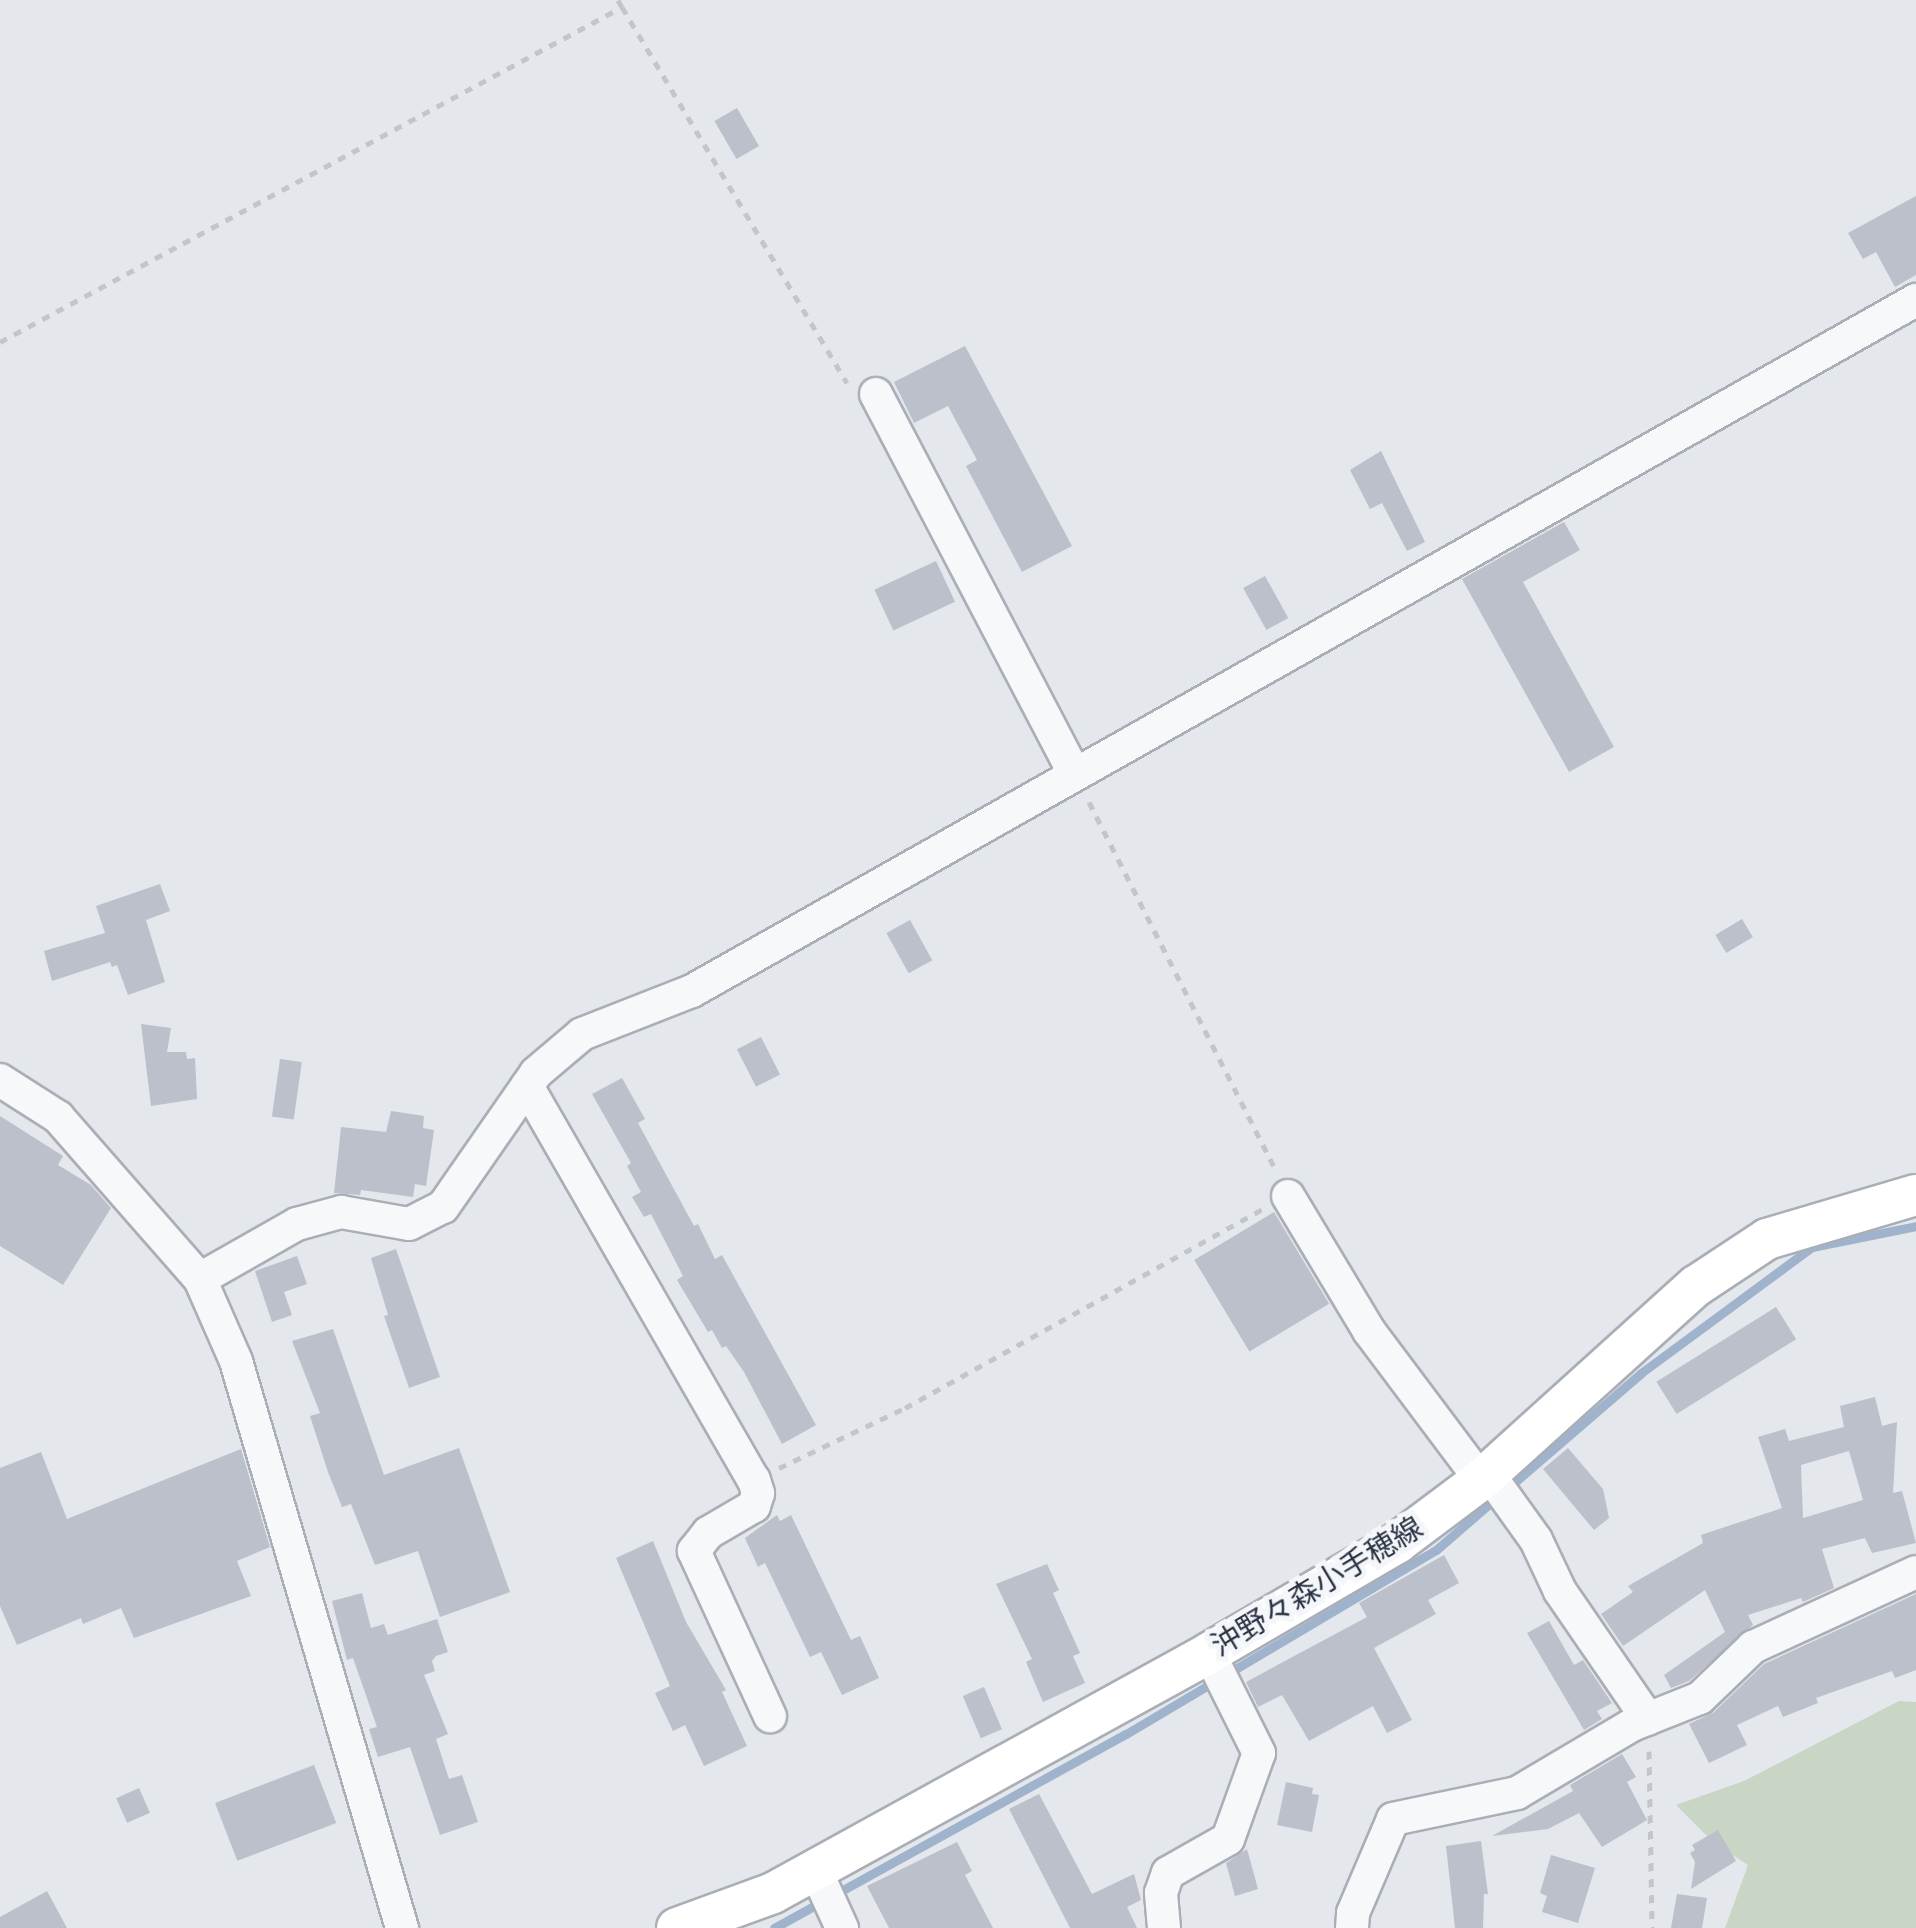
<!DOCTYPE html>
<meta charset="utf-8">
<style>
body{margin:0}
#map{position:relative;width:1916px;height:1928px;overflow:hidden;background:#e4e7ec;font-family:Cabin,"Noto Sans JP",sans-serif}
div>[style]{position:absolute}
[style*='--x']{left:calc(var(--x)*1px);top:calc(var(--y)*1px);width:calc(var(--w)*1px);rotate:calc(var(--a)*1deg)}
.green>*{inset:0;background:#c9d6c5}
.stream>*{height:9px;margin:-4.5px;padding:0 4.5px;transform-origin:4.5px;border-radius:4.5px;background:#9fb4cc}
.building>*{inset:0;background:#bbc0ca;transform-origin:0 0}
.path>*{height:5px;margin-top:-2.5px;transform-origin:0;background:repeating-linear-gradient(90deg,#c2c5cb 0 8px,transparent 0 16px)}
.roads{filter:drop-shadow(2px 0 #a9aeb7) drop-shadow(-2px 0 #a9aeb7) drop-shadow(0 2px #a9aeb7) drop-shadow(0 -2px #a9aeb7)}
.minor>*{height:32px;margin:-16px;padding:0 16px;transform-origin:16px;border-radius:16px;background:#f7f8fa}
.major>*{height:40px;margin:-20px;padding:0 20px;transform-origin:20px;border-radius:20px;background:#fff}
span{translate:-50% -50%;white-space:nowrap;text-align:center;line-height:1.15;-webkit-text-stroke:10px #f4f6f9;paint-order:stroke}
.street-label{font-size:30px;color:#2b3445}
</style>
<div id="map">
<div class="green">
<div style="clip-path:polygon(1899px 1701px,1916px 1702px,1916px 1928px,1725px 1928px,1748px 1865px,1713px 1842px,1676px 1805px,1744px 1781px)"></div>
</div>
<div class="stream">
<div style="--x:1508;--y:1488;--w:176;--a:-40.8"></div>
<div style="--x:1641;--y:1373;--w:212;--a:-36.4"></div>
<div style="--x:1812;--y:1247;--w:106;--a:-11.4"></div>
<div style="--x:774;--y:1928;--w:402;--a:-28.9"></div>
<div style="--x:1126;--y:1734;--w:360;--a:-30.7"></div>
<div style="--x:1436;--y:1550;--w:79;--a:-40.9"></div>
</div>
<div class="building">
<div style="left:737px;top:108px;width:44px;height:26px;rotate:60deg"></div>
<div style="clip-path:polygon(1916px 196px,1916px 275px,1895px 287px,1876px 252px,1863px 259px,1848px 233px)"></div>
<div style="clip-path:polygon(965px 346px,1072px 546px,1022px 572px,966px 466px,977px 460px,948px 406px,914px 423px,894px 382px)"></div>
<div style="clip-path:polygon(1381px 451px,1425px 542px,1407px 551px,1382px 503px,1370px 509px,1350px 470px)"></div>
<div style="clip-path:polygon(1564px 522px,1580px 550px,1523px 582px,1614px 747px,1569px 772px,1462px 579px)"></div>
<div style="left:936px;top:561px;width:45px;height:68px;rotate:65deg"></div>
<div style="left:1265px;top:576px;width:48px;height:25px;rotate:61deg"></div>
<div style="clip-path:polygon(160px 884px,170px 911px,146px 920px,165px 982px,128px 995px,117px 965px,112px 967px,110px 962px,52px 981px,44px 951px,105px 933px,96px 906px)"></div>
<div style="left:1742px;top:919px;width:21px;height:31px;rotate:59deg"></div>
<div style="left:910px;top:920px;width:46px;height:27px;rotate:61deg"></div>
<div style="clip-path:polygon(141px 1024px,171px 1028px,167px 1052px,186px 1052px,187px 1059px,195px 1058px,197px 1099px,151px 1106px)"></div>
<div style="left:761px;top:1037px;width:42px;height:27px;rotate:63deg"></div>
<div style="left:280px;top:1059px;width:22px;height:58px;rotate:8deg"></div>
<div style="clip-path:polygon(622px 1078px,645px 1119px,638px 1123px,694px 1226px,698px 1224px,715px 1259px,722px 1255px,816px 1425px,782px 1444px,744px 1372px,726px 1346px,722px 1348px,712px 1330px,708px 1332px,677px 1280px,683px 1276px,651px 1214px,644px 1217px,632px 1197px,641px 1192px,627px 1166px,631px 1163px,592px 1094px)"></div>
<div style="clip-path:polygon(391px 1111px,424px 1116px,423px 1128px,434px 1130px,426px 1186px,415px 1184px,413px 1197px,361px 1190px,360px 1195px,334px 1193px,341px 1127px,386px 1132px)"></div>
<div style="clip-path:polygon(0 1116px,63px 1156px,58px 1165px,91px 1185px,111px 1208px,63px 1285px,0 1246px)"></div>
<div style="left:1274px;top:1212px;width:107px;height:93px;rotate:59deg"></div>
<div style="clip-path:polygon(396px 1249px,440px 1377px,409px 1388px,384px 1316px,388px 1315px,371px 1258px)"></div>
<div style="clip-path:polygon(297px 1256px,307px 1284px,284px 1292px,292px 1315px,272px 1322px,255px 1271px)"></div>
<div style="left:1776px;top:1307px;width:38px;height:141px;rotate:58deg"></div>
<div style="clip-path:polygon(333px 1329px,384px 1475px,459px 1448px,510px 1592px,440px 1617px,418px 1551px,375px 1565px,351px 1504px,342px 1507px,328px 1472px,310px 1416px,320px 1413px,292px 1341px)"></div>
<div style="clip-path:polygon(evenodd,1875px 1397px,1882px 1426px,1897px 1422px,1893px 1493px,1902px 1491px,1916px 1543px,1872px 1553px,1865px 1538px,1822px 1549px,1834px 1588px,1803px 1602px,1801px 1598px,1748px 1615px,1753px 1625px,1689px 1681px,1671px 1688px,1664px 1675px,1725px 1632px,1705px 1590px,1623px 1646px,1601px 1614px,1633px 1592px,1628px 1586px,1703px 1543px,1701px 1535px,1782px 1508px,1758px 1437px,1785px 1429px,1789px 1441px,1844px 1427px,1840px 1406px,1875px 1397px,1849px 1451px,1863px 1500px,1803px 1518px,1801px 1465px,1849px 1451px)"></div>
<div style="clip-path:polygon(1568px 1448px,1603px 1489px,1609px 1518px,1594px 1530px,1543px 1469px)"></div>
<div style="clip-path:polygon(241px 1449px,270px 1547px,237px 1561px,251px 1596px,134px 1638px,121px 1608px,83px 1624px,81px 1618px,17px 1645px,0 1606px,0 1468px,41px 1452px,67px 1519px)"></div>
<div style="clip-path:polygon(777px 1515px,780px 1521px,791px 1515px,851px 1640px,860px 1636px,879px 1678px,842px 1695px,821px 1652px,810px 1657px,765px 1563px,758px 1567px,745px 1538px)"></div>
<div style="clip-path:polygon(653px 1541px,686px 1622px,726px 1690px,722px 1692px,747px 1746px,704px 1766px,685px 1725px,673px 1731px,655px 1693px,670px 1686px,616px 1558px)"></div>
<div style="clip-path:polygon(1444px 1555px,1459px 1583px,1428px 1600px,1436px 1614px,1374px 1648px,1412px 1720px,1387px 1733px,1373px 1706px,1309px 1741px,1282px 1695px,1258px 1707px,1246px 1682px,1367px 1617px,1359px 1603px)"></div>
<div style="clip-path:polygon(1047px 1564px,1059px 1590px,1053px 1593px,1080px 1653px,1073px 1656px,1085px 1683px,1043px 1702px,1026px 1662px,1032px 1659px,996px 1584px)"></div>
<div style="clip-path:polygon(362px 1593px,371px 1628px,384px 1624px,388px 1635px,437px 1619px,448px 1652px,436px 1656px,432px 1661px,435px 1671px,424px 1675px,448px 1734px,436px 1739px,449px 1779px,462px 1775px,478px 1822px,440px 1835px,410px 1747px,378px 1757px,369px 1729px,377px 1727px,353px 1658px,347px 1660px,332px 1601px)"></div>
<div style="clip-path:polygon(1916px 1594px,1916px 1670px,1895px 1678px,1892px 1671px,1816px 1698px,1818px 1703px,1783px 1717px,1778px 1706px,1737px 1725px,1747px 1745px,1709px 1763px,1689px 1724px,1714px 1712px,1764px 1664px)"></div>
<div style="clip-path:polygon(1549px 1621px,1574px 1665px,1583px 1660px,1612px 1703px,1597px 1711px,1602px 1719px,1584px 1730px,1527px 1633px)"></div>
<div style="left:984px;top:1687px;width:46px;height:23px;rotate:67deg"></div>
<div style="clip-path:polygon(1622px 1754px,1636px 1777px,1627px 1782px,1647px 1820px,1602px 1847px,1579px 1813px,1548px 1829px,1492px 1836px,1573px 1791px,1570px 1785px)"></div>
<div style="left:314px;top:1765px;width:62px;height:106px;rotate:69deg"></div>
<div style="clip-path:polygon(1286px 1782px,1313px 1788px,1312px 1794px,1319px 1795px,1312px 1832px,1277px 1825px)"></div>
<div style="left:139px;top:1788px;width:27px;height:25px;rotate:66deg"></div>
<div style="clip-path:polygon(1039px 1794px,1092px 1894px,1134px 1874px,1141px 1900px,1127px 1907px,1137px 1928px,1070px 1928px,1009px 1809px)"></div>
<div style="clip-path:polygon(1718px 1830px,1736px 1861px,1691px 1889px,1695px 1862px,1690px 1853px,1695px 1850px,1692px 1845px)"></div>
<div style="clip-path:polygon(1481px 1841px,1488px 1894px,1484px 1894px,1483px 1928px,1455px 1928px,1446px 1846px)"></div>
<div style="clip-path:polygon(957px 1842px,972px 1871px,965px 1875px,993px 1928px,889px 1928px,867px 1886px)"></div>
<div style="clip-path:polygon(1247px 1849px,1258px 1889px,1235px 1896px,1226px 1863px)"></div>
<div style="clip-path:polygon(1551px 1855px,1595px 1868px,1578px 1923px,1542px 1912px,1547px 1896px,1540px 1893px)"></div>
<div style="clip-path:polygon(47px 1891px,67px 1928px,0 1928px,0 1917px)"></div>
<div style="clip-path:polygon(1677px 1894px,1707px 1898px,1702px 1928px,1671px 1928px)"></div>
</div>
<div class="path">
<div style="--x:622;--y:7;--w:438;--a:59.1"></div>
<div style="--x:0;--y:342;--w:706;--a:-28.31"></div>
<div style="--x:622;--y:7;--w:8;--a:-120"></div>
<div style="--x:1089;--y:802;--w:414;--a:63.1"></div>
<div style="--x:779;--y:1468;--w:140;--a:-25.5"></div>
<div style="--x:905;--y:1408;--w:410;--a:-29.1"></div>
<div style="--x:1649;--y:1751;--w:177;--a:89"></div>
</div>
<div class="roads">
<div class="minor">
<div style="--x:876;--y:394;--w:427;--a:62.4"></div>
<div style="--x:0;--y:1080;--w:69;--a:32.5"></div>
<div style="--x:58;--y:1117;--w:215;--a:48.8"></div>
<div style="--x:200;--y:1279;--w:90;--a:66.3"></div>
<div style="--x:236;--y:1361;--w:591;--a:73.68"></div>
<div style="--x:527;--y:1086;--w:455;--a:60.1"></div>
<div style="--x:754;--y:1480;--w:14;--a:73"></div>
<div style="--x:758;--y:1493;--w:14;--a:107"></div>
<div style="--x:754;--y:1506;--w:53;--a:149.6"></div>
<div style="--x:708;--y:1533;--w:23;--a:128"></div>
<div style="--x:694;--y:1551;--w:182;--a:65.3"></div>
<div style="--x:1288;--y:1196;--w:157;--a:59"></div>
<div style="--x:1369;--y:1331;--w:186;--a:53.1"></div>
<div style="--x:200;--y:1279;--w:112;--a:-29.6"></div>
<div style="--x:297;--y:1224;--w:46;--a:-15.3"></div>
<div style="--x:341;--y:1212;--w:69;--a:10"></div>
<div style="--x:409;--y:1224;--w:38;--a:-27"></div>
<div style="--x:443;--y:1207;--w:163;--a:-55.2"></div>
<div style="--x:536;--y:1073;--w:60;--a:-40.3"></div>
<div style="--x:582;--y:1034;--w:118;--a:-21.4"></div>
<div style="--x:692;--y:991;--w:1406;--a:-29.45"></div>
<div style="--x:1488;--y:1473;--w:82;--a:54.4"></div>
<div style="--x:1536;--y:1540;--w:56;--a:64.8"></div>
<div style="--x:1560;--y:1591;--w:155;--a:55.5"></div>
<div style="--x:815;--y:1869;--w:65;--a:65.4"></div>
<div style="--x:1164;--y:1928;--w:35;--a:-95"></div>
<div style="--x:1161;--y:1893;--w:21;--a:-71"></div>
<div style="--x:1168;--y:1873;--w:69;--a:-29.5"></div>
<div style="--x:1228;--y:1839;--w:91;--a:-70.2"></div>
<div style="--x:1259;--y:1753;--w:112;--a:-116.6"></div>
<div style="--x:1352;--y:1928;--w:15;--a:-86"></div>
<div style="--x:1353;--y:1913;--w:102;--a:-66.9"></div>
<div style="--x:1393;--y:1819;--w:127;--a:-11.8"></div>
<div style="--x:1517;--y:1793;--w:134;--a:-30.6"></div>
<div style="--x:1632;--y:1725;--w:73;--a:-21.7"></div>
<div style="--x:1700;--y:1698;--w:74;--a:-43.9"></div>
<div style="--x:1753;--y:1647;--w:179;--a:-24.7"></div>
</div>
<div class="major">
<div style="--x:677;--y:1928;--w:102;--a:-20"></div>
<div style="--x:773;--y:1893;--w:498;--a:-28.8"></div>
<div style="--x:1209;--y:1653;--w:218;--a:-30.3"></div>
<div style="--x:1397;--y:1543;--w:105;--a:-36.9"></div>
<div style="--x:1481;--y:1480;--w:290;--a:-42.1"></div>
<div style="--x:1696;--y:1286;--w:85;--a:-33.5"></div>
<div style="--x:1767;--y:1239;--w:155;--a:-16.5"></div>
</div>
</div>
<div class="street-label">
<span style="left:1317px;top:1587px;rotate:-31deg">沖野々森小手穂線</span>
</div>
</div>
